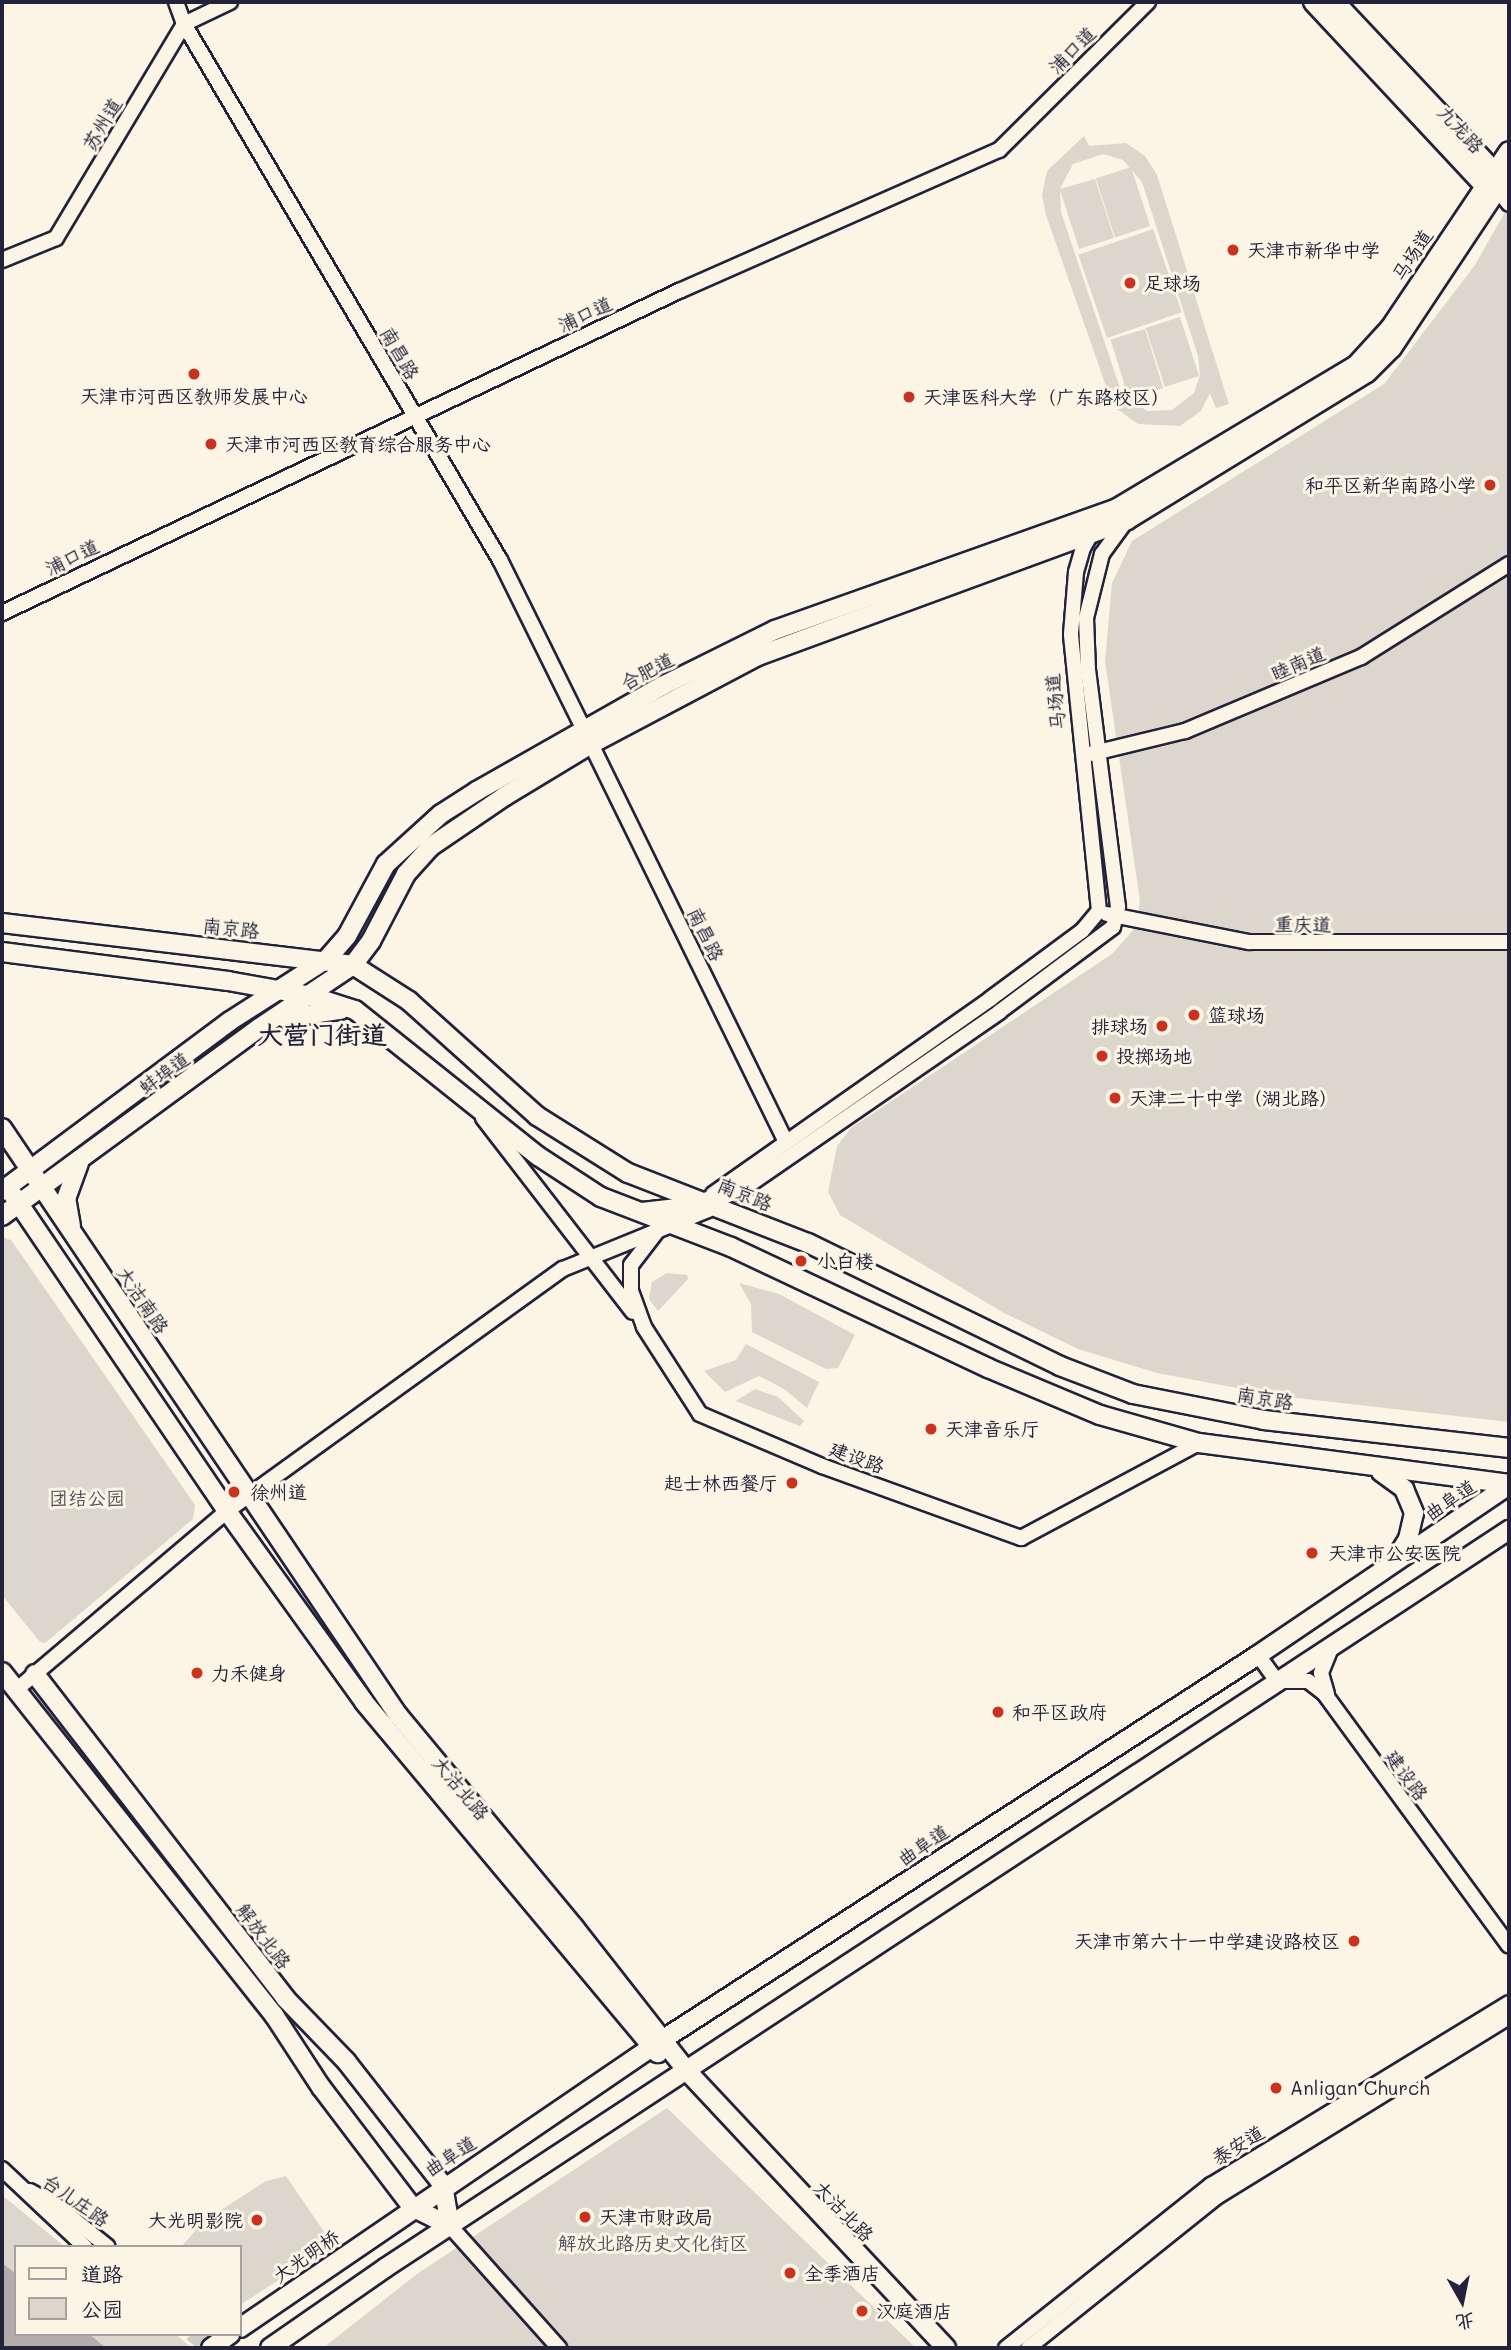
<!DOCTYPE html>
<meta charset="utf-8">
<style>
body{margin:0}
#map{position:relative;width:1511px;height:2350px;overflow:hidden;background:#fcf5e5;font-family:Mali,"LXGW WenKai TC",sans-serif}
div>[style]{position:absolute}
[style*='--x']{left:calc(var(--x)*1px);top:calc(var(--y)*1px);width:calc(var(--w)*1px);rotate:calc(var(--a)*1deg)}
.green>*{inset:0;background:#dcd6cc;transform-origin:0 0}
.water>*{inset:0;background:#b2adab}
.minor-tunnel>*{height:14px;margin-top:-7px;transform-origin:0;background:repeating-linear-gradient(90deg,#d0cbc3 0 14px,transparent 0 21px)}
.roads{filter:drop-shadow(2px 0 #22223b) drop-shadow(-2px 0 #22223b) drop-shadow(0 2px #22223b) drop-shadow(0 -2px #22223b)}
.minor>*{height:14px;margin:-7px;padding:0 7px;transform-origin:7px;border-radius:7px;background:#fcf5e5}
.major>*{height:18px;margin:-9px;padding:0 9px;transform-origin:9px;border-radius:9px;background:#fcf5e5}
.bridges{filter:drop-shadow(2px 0 #22223b) drop-shadow(-2px 0 #22223b) drop-shadow(0 2px #22223b) drop-shadow(0 -2px #22223b)}
.major-bridge>*{height:18px;margin:-9px;padding:0 9px;transform-origin:9px;border-radius:9px;background:#fcf5e5}
.dots>*{width:19px;height:19px;translate:-50% -50%;box-sizing:border-box;border:4px solid #fcf5e5;border-radius:50%}
span{translate:-50% -50%;white-space:nowrap;text-align:center;line-height:1.15;-webkit-text-stroke:6px #fcf5e5;paint-order:stroke}
.street-label{font-size:19px;color:#22223b}
.poi-label{font-size:19px;color:#22223b}
.left{translate:0 -50%;text-align:left}
.right{translate:-100% -50%;text-align:right}
.park-label{font-size:19px;color:#504f5f}
.district-label{font-size:26px;color:#22223b;font-weight:700}
.frame{position:absolute;inset:0;border:4px solid #22223b;pointer-events:none}
.legend{position:absolute;left:14px;top:2245px;width:228px;height:91px;box-sizing:border-box;background:#fcf5e5;border:2px solid #a5a1a1;margin:0;padding:9px 12px;list-style:none;font-size:21px;color:#22223b}
.legend li{display:flex;align-items:center;gap:14px;height:35px}
.legend b{width:35px;border:2px solid #a5a1a1}
.north{position:absolute;left:1427px;top:2266px;width:70px;height:70px;-webkit-text-stroke:5px #fcf5e5;paint-order:stroke;rotate:171deg;font-size:19px;font-weight:700;line-height:28px;text-align:center;color:#22223b}
.north::after{content:'';display:block;margin:auto;width:24px;height:32px;background:#22223b;clip-path:polygon(50% 0,100% 100%,50% 72%,0 100%)}
</style>
<div id="map">
<div class="green">
<div style="clip-path:polygon(evenodd,1084px 136px,1089px 146px,1126px 143px,1145px 156px,1157px 175px,1229px 404px,1216px 408px,1210px 393px,1201px 411px,1180px 426px,1138px 424px,1113px 406px,1046px 215px,1042px 195px,1047px 171px,1084px 136px,1103px 154px,1123px 160px,1142px 182px,1198px 356px,1200px 375px,1194px 393px,1172px 410px,1147px 411px,1122px 394px,1061px 212px,1060px 190px,1079px 249px,1114px 238px,1095px 179px,1060px 189px,1073px 164px,1103px 154px)"></div>
<div style="left:1131px;top:167px;width:62px;height:37px;rotate:72deg"></div>
<div style="clip-path:polygon(1509px 205px,1509px 1422px,1280px 1396px,1157px 1373px,1078px 1349px,1004px 1313px,840px 1215px,828px 1192px,837px 1146px,851px 1128px,1112px 954px,1135px 928px,1140px 901px,1105px 661px,1112px 583px,1132px 541px,1384px 384px,1475px 265px)"></div>
<div style="left:1153px;top:229px;width:88px;height:79px;rotate:71deg"></div>
<div style="left:1180px;top:317px;width:62px;height:36px;rotate:72deg"></div>
<div style="left:1145px;top:329px;width:62px;height:36px;rotate:73deg"></div>
<div style="clip-path:polygon(2px 1237px,11px 1240px,195px 1505px,193px 1519px,45px 1643px,40px 1642px,2px 1595px)"></div>
<div style="clip-path:polygon(667px 1273px,687px 1275px,688px 1279px,658px 1311px,649px 1299px,652px 1282px)"></div>
<div style="clip-path:polygon(739px 1283px,779px 1294px,855px 1335px,838px 1368px,826px 1369px,752px 1332px,751px 1304px)"></div>
<div style="clip-path:polygon(746px 1344px,819px 1382px,807px 1408px,784px 1389px,759px 1376px,725px 1392px,704px 1371px,736px 1360px)"></div>
<div style="clip-path:polygon(755px 1389px,778px 1397px,804px 1421px,800px 1426px,736px 1401px)"></div>
<div style="clip-path:polygon(667px 2108px,916px 2348px,323px 2348px,417px 2274px)"></div>
<div style="clip-path:polygon(286px 2176px,333px 2245px,240px 2305px,240px 2247px,181px 2247px,204px 2221px,266px 2181px)"></div>
<div style="clip-path:polygon(2px 2195px,65px 2247px,16px 2247px,16px 2334px,175px 2334px,192px 2348px,2px 2348px)"></div>
</div>
<div class="water">
<div style="clip-path:polygon(2px 2263px,16px 2274px,16px 2334px,89px 2334px,106px 2348px,2px 2348px)"></div>
</div>
<div class="minor-tunnel">
<div style="--x:191;--y:2334;--w:22;--a:39"></div>
</div>
<div class="roads">
<div class="minor">
<div style="--x:176;--y:2;--w:23;--a:70"></div>
<div style="--x:184;--y:24;--w:622;--a:59.48"></div>
<div style="--x:500;--y:560;--w:187;--a:63.7"></div>
<div style="--x:1497;--y:189;--w:19;--a:51"></div>
<div style="--x:2;--y:260;--w:58;--a:-22.2"></div>
<div style="--x:56;--y:238;--w:249;--a:-59.1"></div>
<div style="--x:184;--y:24;--w:51;--a:-25.6"></div>
<div style="--x:2;--y:613;--w:750;--a:-25.44"></div>
<div style="--x:679;--y:291;--w:350;--a:-23.8"></div>
<div style="--x:999;--y:150;--w:210;--a:-44.8"></div>
<div style="--x:591;--y:744;--w:443;--a:63.9"></div>
<div style="--x:1090;--y:754;--w:98;--a:-13.6"></div>
<div style="--x:1185;--y:731;--w:191;--a:-22.8"></div>
<div style="--x:1361;--y:657;--w:175;--a:-32.1"></div>
<div style="--x:1107;--y:914;--w:145;--a:11.2"></div>
<div style="--x:1249;--y:942;--w:260;--a:0"></div>
<div style="--x:483;--y:1118;--w:245;--a:52.3"></div>
<div style="--x:740;--y:1191;--w:315;--a:-34.6"></div>
<div style="--x:999;--y:1012;--w:142;--a:-36.7"></div>
<div style="--x:1113;--y:927;--w:21;--a:-76"></div>
<div style="--x:1118;--y:907;--w:239;--a:-97.2"></div>
<div style="--x:1088;--y:670;--w:52;--a:-92.2"></div>
<div style="--x:1086;--y:618;--w:66;--a:-76"></div>
<div style="--x:1102;--y:554;--w:41;--a:-54"></div>
<div style="--x:713;--y:1194;--w:339;--a:-35.1"></div>
<div style="--x:990;--y:999;--w:114;--a:-36.5"></div>
<div style="--x:1082;--y:931;--w:26;--a:-50"></div>
<div style="--x:1099;--y:911;--w:278;--a:-95.8"></div>
<div style="--x:1071;--y:634;--w:62;--a:-85.4"></div>
<div style="--x:1076;--y:572;--w:25;--a:-74"></div>
<div style="--x:1083;--y:548;--w:22;--a:-60"></div>
<div style="--x:658;--y:1230;--w:44;--a:127.6"></div>
<div style="--x:631;--y:1265;--w:26;--a:90"></div>
<div style="--x:631;--y:1291;--w:38;--a:70"></div>
<div style="--x:644;--y:1327;--w:103;--a:57.2"></div>
<div style="--x:700;--y:1414;--w:133;--a:23.1"></div>
<div style="--x:822;--y:1466;--w:212;--a:19.9"></div>
<div style="--x:1021;--y:1538;--w:202;--a:-28.1"></div>
<div style="--x:1258;--y:1655;--w:32;--a:54"></div>
<div style="--x:1277;--y:1681;--w:31;--a:0"></div>
<div style="--x:1308;--y:1681;--w:20;--a:37"></div>
<div style="--x:1324;--y:1693;--w:313;--a:53.8"></div>
<div style="--x:16;--y:1690;--w:277;--a:-40.3"></div>
<div style="--x:227;--y:1511;--w:414;--a:-35.8"></div>
<div style="--x:563;--y:1269;--w:157;--a:-22.1"></div>
<div style="--x:1327;--y:1694;--w:22;--a:-106"></div>
<div style="--x:1321;--y:1673;--w:27;--a:-68"></div>
<div style="--x:2;--y:2169;--w:114;--a:43.2"></div>
<div style="--x:30;--y:2191;--w:31;--a:29"></div>
<div style="--x:57;--y:2206;--w:65;--a:38.8"></div>
<div style="--x:450;--y:2226;--w:164;--a:48.2"></div>
<div style="--x:1006;--y:2348;--w:262;--a:-38.5"></div>
<div style="--x:1211;--y:2185;--w:349;--a:-31.4"></div>
<div style="--x:1028;--y:2348;--w:243;--a:-38.7"></div>
<div style="--x:1218;--y:2196;--w:342;--a:-31.6"></div>
</div>
<div class="major">
<div style="--x:1313;--y:2;--w:249;--a:47"></div>
<div style="--x:1483;--y:184;--w:15;--a:20"></div>
<div style="--x:1497;--y:189;--w:19;--a:-102"></div>
<div style="--x:1493;--y:170;--w:231;--a:-133.2"></div>
<div style="--x:2;--y:923;--w:354;--a:6.8"></div>
<div style="--x:353;--y:965;--w:67;--a:32.7"></div>
<div style="--x:409;--y:1001;--w:172;--a:41.9"></div>
<div style="--x:537;--y:1116;--w:107;--a:32.1"></div>
<div style="--x:628;--y:1173;--w:193;--a:21.3"></div>
<div style="--x:808;--y:1243;--w:280;--a:26"></div>
<div style="--x:1060;--y:1366;--w:78;--a:21"></div>
<div style="--x:1133;--y:1394;--w:134;--a:11.2"></div>
<div style="--x:1264;--y:1420;--w:247;--a:6.5"></div>
<div style="--x:2;--y:952;--w:228;--a:7.3"></div>
<div style="--x:228;--y:981;--w:84;--a:10.2"></div>
<div style="--x:311;--y:996;--w:46;--a:17.7"></div>
<div style="--x:355;--y:1010;--w:234;--a:38.6"></div>
<div style="--x:538;--y:1156;--w:75;--a:33.1"></div>
<div style="--x:601;--y:1197;--w:139;--a:21"></div>
<div style="--x:731;--y:1247;--w:284;--a:25.2"></div>
<div style="--x:988;--y:1368;--w:121;--a:22.8"></div>
<div style="--x:1100;--y:1415;--w:103;--a:15.8"></div>
<div style="--x:1199;--y:1443;--w:313;--a:7.5"></div>
<div style="--x:285;--y:1018;--w:56;--a:-8.3"></div>
<div style="--x:2;--y:1128;--w:708;--a:56"></div>
<div style="--x:398;--y:1715;--w:276;--a:50.3"></div>
<div style="--x:574;--y:1927;--w:182;--a:51.9"></div>
<div style="--x:686;--y:2070;--w:381;--a:46.9"></div>
<div style="--x:2;--y:1191;--w:284;--a:-36.7"></div>
<div style="--x:230;--y:1021;--w:115;--a:-32.6"></div>
<div style="--x:327;--y:959;--w:30;--a:-49"></div>
<div style="--x:347;--y:936;--w:82;--a:-61.6"></div>
<div style="--x:386;--y:864;--w:74;--a:-42.3"></div>
<div style="--x:441;--y:814;--w:43;--a:-32.6"></div>
<div style="--x:477;--y:791;--w:213;--a:-29.6"></div>
<div style="--x:662;--y:686;--w:126;--a:-26.4"></div>
<div style="--x:775;--y:630;--w:363;--a:-19.6"></div>
<div style="--x:1117;--y:508;--w:279;--a:-30.9"></div>
<div style="--x:1356;--y:365;--w:50;--a:-47.4"></div>
<div style="--x:1390;--y:328;--w:213;--a:-56.1"></div>
<div style="--x:13;--y:1195;--w:382;--a:55.9"></div>
<div style="--x:227;--y:1511;--w:235;--a:54.3"></div>
<div style="--x:364;--y:1702;--w:458;--a:50.1"></div>
<div style="--x:642;--y:1212;--w:53;--a:-6.5"></div>
<div style="--x:695;--y:1206;--w:57;--a:-21.6"></div>
<div style="--x:2;--y:1216;--w:318;--a:-36.2"></div>
<div style="--x:259;--y:1028;--w:113;--a:-33.8"></div>
<div style="--x:353;--y:965;--w:30;--a:-53"></div>
<div style="--x:371;--y:941;--w:76;--a:-62.4"></div>
<div style="--x:406;--y:874;--w:36;--a:-48"></div>
<div style="--x:430;--y:847;--w:91;--a:-34.2"></div>
<div style="--x:505;--y:796;--w:100;--a:-31.2"></div>
<div style="--x:591;--y:744;--w:189;--a:-27.8"></div>
<div style="--x:758;--y:656;--w:393;--a:-20.2"></div>
<div style="--x:1127;--y:520;--w:281;--a:-31.5"></div>
<div style="--x:1367;--y:373;--w:35;--a:-45"></div>
<div style="--x:1392;--y:348;--w:211;--a:-56.4"></div>
<div style="--x:71;--y:1226;--w:27;--a:-100"></div>
<div style="--x:66;--y:1199;--w:38;--a:-70"></div>
<div style="--x:1381;--y:1472;--w:29;--a:36"></div>
<div style="--x:1404;--y:1489;--w:26;--a:67"></div>
<div style="--x:1414;--y:1513;--w:27;--a:103"></div>
<div style="--x:1408;--y:1539;--w:22;--a:122"></div>
<div style="--x:2;--y:1672;--w:438;--a:51.6"></div>
<div style="--x:274;--y:2015;--w:86;--a:56.9"></div>
<div style="--x:321;--y:2087;--w:151;--a:52.8"></div>
<div style="--x:412;--y:2207;--w:42;--a:26.6"></div>
<div style="--x:35;--y:1674;--w:409;--a:52.3"></div>
<div style="--x:285;--y:1998;--w:88;--a:45.9"></div>
<div style="--x:346;--y:2061;--w:157;--a:52"></div>
<div style="--x:443;--y:2185;--w:42;--a:80.3"></div>
<div style="--x:240;--y:2328;--w:511;--a:-34.31"></div>
<div style="--x:662;--y:2040;--w:710;--a:-32.86"></div>
<div style="--x:1258;--y:1655;--w:303;--a:-34.1"></div>
<div style="--x:270;--y:2348;--w:140;--a:-34.8"></div>
<div style="--x:385;--y:2268;--w:1345;--a:-33.29"></div>
</div>
</div>
<div class="bridges">
<div class="major-bridge">
<div style="--x:211;--y:2348;--w:24;--a:-36"></div>
</div>
</div>
<div class="dots">
<div style="left:1233px;top:250px;background:#c8321e"></div>
<div style="left:1130px;top:283px;background:#c8321e"></div>
<div style="left:194px;top:374px;background:#c8321e"></div>
<div style="left:909px;top:397px;background:#c8321e"></div>
<div style="left:211px;top:444px;background:#c8321e"></div>
<div style="left:1490px;top:485px;background:#c8321e"></div>
<div style="left:1194px;top:1015px;background:#c8321e"></div>
<div style="left:1162px;top:1026px;background:#c8321e"></div>
<div style="left:1102px;top:1056px;background:#c8321e"></div>
<div style="left:1115px;top:1098px;background:#c8321e"></div>
<div style="left:801px;top:1261px;background:#c8321e"></div>
<div style="left:931px;top:1429px;background:#c8321e"></div>
<div style="left:792px;top:1483px;background:#c8321e"></div>
<div style="left:234px;top:1492px;background:#c8321e"></div>
<div style="left:1312px;top:1553px;background:#c8321e"></div>
<div style="left:197px;top:1673px;background:#c8321e"></div>
<div style="left:998px;top:1712px;background:#c8321e"></div>
<div style="left:1354px;top:1941px;background:#c8321e"></div>
<div style="left:1276px;top:2088px;background:#c8321e"></div>
<div style="left:585px;top:2217px;background:#c8321e"></div>
<div style="left:257px;top:2220px;background:#c8321e"></div>
<div style="left:790px;top:2273px;background:#c8321e"></div>
<div style="left:862px;top:2311px;background:#c8321e"></div>
</div>
<div class="street-label">
<span style="left:1072px;top:50px;rotate:-45deg">浦口道</span>
<span style="left:102px;top:124px;rotate:-59deg">苏州道</span>
<span style="left:1461px;top:129px;rotate:47deg">九龙路</span>
<span style="left:1412px;top:255px;rotate:-57deg">马场道</span>
<span style="left:585px;top:314px;rotate:-25deg">浦口道</span>
<span style="left:400px;top:353px;rotate:60deg">南昌路</span>
<span style="left:72px;top:557px;rotate:-26deg">浦口道</span>
<span style="left:1298px;top:663px;rotate:-23deg">睦南道</span>
<span style="left:647px;top:671px;rotate:-28deg">合肥道</span>
<span style="left:1055px;top:702px;rotate:-96deg">马场道</span>
<span style="left:1303px;top:924px;rotate:1deg">重庆道</span>
<span style="left:231px;top:928px;rotate:6deg">南京路</span>
<span style="left:706px;top:934px;rotate:64deg">南昌路</span>
<span style="left:164px;top:1073px;rotate:-36deg">蚌埠道</span>
<span style="left:745px;top:1194px;rotate:22deg">南京路</span>
<span style="left:143px;top:1300px;rotate:56deg">大沽南路</span>
<span style="left:1265px;top:1398px;rotate:9deg">南京路</span>
<span style="left:857px;top:1457px;rotate:20deg">建设路</span>
<span style="left:1450px;top:1500px;rotate:-34deg">曲阜道</span>
<span style="left:1407px;top:1775px;rotate:54deg">建设路</span>
<span style="left:461px;top:1788px;rotate:50deg">大沽北路</span>
<span style="left:923px;top:1845px;rotate:-34deg">曲阜道</span>
<span style="left:264px;top:1936px;rotate:53deg">解放北路</span>
<span style="left:1238px;top:2145px;rotate:-32deg">泰安道</span>
<span style="left:450px;top:2156px;rotate:-33deg">曲阜道</span>
<span style="left:76px;top:2200px;rotate:35deg">台儿庄路</span>
<span style="left:844px;top:2211px;rotate:46deg">大沽北路</span>
<span style="left:306px;top:2256px;rotate:-35deg">大光明桥</span>
</div>
<div class="poi-label">
<span class="left" style="left:1247px;top:250px">天津市新华中学</span>
<span class="left" style="left:1144px;top:283px">足球场</span>
<span style="left:194px;top:396px">天津市河西区教师发展中心</span>
<span class="left" style="left:923px;top:397px">天津医科大学（广东路校区）</span>
<span class="left" style="left:225px;top:444px">天津市河西区教育综合服务中心</span>
<span class="right" style="left:1476px;top:485px">和平区新华南路小学</span>
<span class="left" style="left:1208px;top:1015px">篮球场</span>
<span class="right" style="left:1148px;top:1026px">排球场</span>
<span class="left" style="left:1116px;top:1056px">投掷场地</span>
<span class="left" style="left:1129px;top:1098px">天津二十中学（湖北路）</span>
<span class="left" style="left:817px;top:1261px">小白楼</span>
<span class="left" style="left:945px;top:1429px">天津音乐厅</span>
<span class="right" style="left:778px;top:1483px">起士林西餐厅</span>
<span class="left" style="left:250px;top:1492px">徐州道</span>
<span class="left" style="left:1328px;top:1553px">天津市公安医院</span>
<span class="left" style="left:211px;top:1673px">力禾健身</span>
<span class="left" style="left:1012px;top:1712px">和平区政府</span>
<span class="right" style="left:1340px;top:1941px">天津市第六十一中学建设路校区</span>
<span class="left" style="left:1290px;top:2088px">Anligan Church</span>
<span class="left" style="left:599px;top:2217px">天津市财政局</span>
<span class="right" style="left:243px;top:2220px">大光明影院</span>
<span class="left" style="left:804px;top:2273px">全季酒店</span>
<span class="left" style="left:876px;top:2311px">汉庭酒店</span>
</div>
<div class="park-label">
<span style="left:87px;top:1498px">团结公园</span>
<span style="left:653px;top:2243px">解放北路历史文化街区</span>
</div>
<div class="district-label">
<span style="left:322px;top:1035px">大营门街道</span>
</div>
<div class="frame"></div>
<ul class="legend">
<li><b style="height:9px;background:#fcf5e5"></b>道路</li>
<li><b style="height:19px;background:#dcd6cc"></b>公园</li>
</ul>
<div class="north">北</div>
</div>
